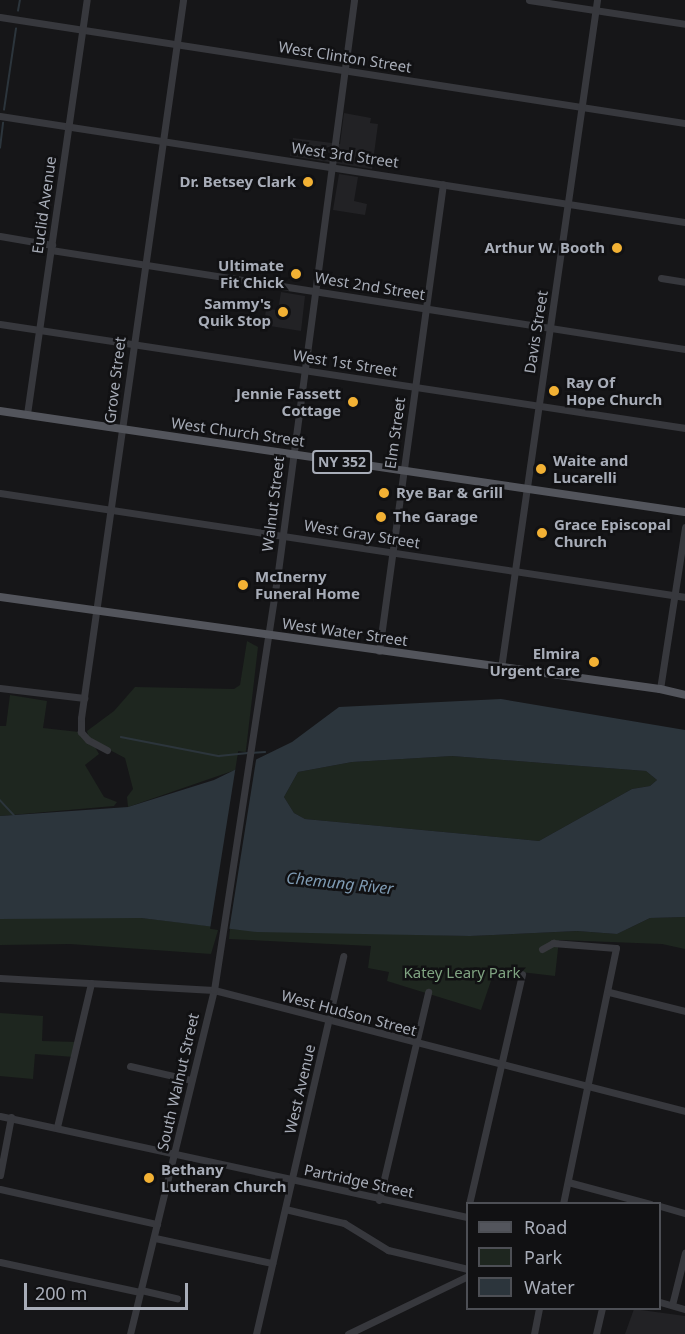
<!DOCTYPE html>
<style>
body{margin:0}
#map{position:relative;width:685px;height:1334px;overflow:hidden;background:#161618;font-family:"Noto Sans",sans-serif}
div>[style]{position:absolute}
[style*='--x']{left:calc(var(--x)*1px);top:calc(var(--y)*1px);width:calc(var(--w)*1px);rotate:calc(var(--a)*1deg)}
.built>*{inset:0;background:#222225}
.green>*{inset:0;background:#1e261f}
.water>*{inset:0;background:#2c353c}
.pier>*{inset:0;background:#161618;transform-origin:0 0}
.stream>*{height:1.5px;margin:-0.75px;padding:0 0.75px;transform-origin:0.75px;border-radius:0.75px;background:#2c353c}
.minor>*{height:7px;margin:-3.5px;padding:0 3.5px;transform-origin:3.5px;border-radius:3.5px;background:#37383d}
.major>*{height:8px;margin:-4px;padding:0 4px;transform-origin:4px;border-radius:4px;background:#53555c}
.dots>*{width:16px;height:16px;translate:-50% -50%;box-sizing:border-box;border:3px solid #111113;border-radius:50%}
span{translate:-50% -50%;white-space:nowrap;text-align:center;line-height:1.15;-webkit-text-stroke:5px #111113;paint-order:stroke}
.shield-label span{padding:2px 4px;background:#111113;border:2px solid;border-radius:4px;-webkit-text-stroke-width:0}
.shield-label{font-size:14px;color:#a8adb8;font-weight:700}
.street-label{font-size:15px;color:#a8adb8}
.poi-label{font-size:15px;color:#a8adb8;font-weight:700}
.right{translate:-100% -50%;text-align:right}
.left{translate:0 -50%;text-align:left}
.park-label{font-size:15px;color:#7fa381}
.water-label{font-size:16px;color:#7f9bb3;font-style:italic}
.legend{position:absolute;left:466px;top:1202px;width:195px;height:108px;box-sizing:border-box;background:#111113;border:2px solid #4d4f55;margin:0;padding:8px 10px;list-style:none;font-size:18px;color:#a8adb8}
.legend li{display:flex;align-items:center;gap:12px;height:30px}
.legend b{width:30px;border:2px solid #4d4f55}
.scale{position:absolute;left:24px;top:1283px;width:164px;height:27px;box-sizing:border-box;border:3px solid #a8adb8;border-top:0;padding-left:8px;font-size:18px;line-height:21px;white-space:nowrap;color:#a8adb8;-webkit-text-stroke:4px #111113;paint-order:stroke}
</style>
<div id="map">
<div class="built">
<div style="clip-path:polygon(344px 113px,371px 118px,370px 123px,378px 124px,372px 169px,290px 156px,293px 138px,340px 144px)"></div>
<div style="clip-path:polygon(339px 174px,358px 177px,354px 201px,367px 204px,365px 215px,333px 210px)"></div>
<div style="clip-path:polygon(281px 292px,305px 296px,301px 331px,264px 325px,266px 309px,278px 310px)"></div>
<div style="clip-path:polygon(634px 1309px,685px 1316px,685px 1334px,625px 1334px)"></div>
</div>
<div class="green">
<div style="clip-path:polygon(247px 641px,258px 647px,244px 767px,128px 807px,127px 797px,133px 789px,125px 758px,89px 739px,87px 731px,114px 711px,135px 687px,234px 689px,240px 685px)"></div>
<div style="clip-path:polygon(10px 695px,47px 701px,43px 728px,79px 732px,95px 747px,99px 754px,85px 765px,104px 797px,117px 802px,114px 806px,0 816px,0 726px,6px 726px)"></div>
<div style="clip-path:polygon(452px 756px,646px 771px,657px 780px,650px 786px,632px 789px,539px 841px,305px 819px,294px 813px,284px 797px,298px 772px,352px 762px)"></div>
<div style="clip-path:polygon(61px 916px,141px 918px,219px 927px,211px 954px,70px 944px,0 945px,0 919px)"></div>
<div style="clip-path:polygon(685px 917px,685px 949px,662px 944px,559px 940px,555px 976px,495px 969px,481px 1010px,387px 981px,389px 972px,368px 968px,371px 946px,229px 939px,230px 929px,470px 936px,577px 931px,617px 934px,650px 918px)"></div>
<div style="clip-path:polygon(0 1013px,43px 1016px,42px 1041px,77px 1042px,74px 1057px,35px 1054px,33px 1079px,0 1076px)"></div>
</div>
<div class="water">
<div style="clip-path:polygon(evenodd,501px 699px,685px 730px,685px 917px,650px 918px,617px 934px,577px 931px,470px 936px,257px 932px,141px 918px,0 919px,0 816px,128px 807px,214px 780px,292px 742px,339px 707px,501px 699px,452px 756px,646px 771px,657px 780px,650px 786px,632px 789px,539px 841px,305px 819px,294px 813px,284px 797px,298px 772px,352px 762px,452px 756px)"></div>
</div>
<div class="pier">
<div style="left:257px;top:754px;width:180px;height:19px;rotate:99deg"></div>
</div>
<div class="stream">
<div style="--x:18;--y:11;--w:11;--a:-80"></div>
<div style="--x:4;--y:110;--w:82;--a:-81.6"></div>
<div style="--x:0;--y:148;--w:25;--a:-83"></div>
<div style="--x:121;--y:737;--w:100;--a:11"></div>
<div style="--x:219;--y:756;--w:29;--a:-6"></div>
<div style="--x:252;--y:753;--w:13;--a:-4"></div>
<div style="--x:0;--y:800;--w:21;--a:47"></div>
</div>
<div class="minor">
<div style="--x:529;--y:0;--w:158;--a:8.7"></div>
<div style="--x:0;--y:17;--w:693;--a:8.8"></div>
<div style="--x:0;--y:116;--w:693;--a:8.8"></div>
<div style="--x:0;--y:236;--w:53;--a:9.8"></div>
<div style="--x:51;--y:250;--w:642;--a:8.88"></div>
<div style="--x:661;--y:278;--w:24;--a:9"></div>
<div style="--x:0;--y:324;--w:693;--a:8.63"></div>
<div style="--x:27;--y:414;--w:418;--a:-81.8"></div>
<div style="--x:0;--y:493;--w:693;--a:8.63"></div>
<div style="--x:379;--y:651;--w:471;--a:-82.2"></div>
<div style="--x:501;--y:668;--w:675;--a:-81.82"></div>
<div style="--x:0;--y:688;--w:85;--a:6.8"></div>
<div style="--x:660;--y:689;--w:164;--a:-81.2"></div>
<div style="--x:107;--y:750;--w:21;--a:-152"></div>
<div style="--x:88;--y:740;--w:11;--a:-131"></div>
<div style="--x:81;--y:732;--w:14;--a:-90"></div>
<div style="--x:81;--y:718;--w:725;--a:-81.91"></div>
<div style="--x:542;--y:949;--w:13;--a:-29"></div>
<div style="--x:553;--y:943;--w:63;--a:4.5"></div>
<div style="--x:616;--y:948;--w:261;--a:101.7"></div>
<div style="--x:0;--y:978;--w:214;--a:3.2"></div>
<div style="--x:214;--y:990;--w:486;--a:14.4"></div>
<div style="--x:609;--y:992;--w:78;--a:14"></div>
<div style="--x:130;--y:1066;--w:63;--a:12.9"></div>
<div style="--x:0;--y:1116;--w:479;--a:12.2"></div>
<div style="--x:57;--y:1127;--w:148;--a:-76.7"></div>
<div style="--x:0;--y:1175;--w:59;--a:-79.3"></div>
<div style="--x:568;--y:1182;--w:85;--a:15"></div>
<div style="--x:0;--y:1189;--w:161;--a:12.6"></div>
<div style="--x:379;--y:1200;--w:214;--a:-76.7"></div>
<div style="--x:469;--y:1204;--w:236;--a:-77"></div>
<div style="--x:660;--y:1206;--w:26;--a:16"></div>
<div style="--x:285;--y:1209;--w:61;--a:13.3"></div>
<div style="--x:344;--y:1223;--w:52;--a:31.5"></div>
<div style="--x:388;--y:1250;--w:82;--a:13.4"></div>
<div style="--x:155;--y:1238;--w:120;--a:12.1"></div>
<div style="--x:0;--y:1262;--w:143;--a:12.1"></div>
<div style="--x:141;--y:1290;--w:37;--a:13"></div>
<div style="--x:660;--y:1302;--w:26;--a:16"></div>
<div style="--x:672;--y:1305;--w:54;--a:-76"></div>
<div style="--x:130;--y:1334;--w:354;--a:-76.3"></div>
<div style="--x:214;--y:990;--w:416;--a:-81.3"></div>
<div style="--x:277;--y:579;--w:584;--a:-82.42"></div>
<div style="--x:256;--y:1334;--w:388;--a:-77"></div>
<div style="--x:348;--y:1334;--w:133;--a:-25.8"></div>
<div style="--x:534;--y:1334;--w:26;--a:-79"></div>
<div style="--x:596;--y:1334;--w:27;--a:-77"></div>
</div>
<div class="major">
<div style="--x:0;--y:411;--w:692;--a:8.39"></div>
<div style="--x:0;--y:597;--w:666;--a:7.94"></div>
<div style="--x:660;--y:689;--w:26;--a:13"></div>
</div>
<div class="dots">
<div style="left:308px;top:182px;background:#f2b134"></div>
<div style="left:617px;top:248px;background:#f2b134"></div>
<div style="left:296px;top:274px;background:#f2b134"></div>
<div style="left:283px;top:312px;background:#f2b134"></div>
<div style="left:554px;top:391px;background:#f2b134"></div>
<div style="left:353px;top:402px;background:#f2b134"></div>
<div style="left:541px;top:469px;background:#f2b134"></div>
<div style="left:384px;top:493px;background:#f2b134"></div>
<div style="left:381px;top:517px;background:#f2b134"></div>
<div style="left:542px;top:533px;background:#f2b134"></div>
<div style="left:243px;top:585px;background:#f2b134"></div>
<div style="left:594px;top:662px;background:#f2b134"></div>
<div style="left:149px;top:1178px;background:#f2b134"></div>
</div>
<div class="shield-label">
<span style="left:342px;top:462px">NY 352</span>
</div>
<div class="street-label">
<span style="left:345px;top:57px;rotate:9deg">West Clinton Street</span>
<span style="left:345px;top:155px;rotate:8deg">West 3rd Street</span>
<span style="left:44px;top:205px;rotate:-82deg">Euclid Avenue</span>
<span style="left:370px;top:286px;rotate:9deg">West 2nd Street</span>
<span style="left:536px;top:332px;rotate:-81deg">Davis Street</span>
<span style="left:345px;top:363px;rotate:9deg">West 1st Street</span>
<span style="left:115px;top:380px;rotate:-83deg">Grove Street</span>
<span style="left:238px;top:432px;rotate:8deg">West Church Street</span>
<span style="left:395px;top:433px;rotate:-82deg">Elm Street</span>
<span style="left:273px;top:504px;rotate:-83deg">Walnut Street</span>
<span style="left:362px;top:534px;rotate:9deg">West Gray Street</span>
<span style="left:345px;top:632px;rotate:8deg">West Water Street</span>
<span style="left:349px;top:1013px;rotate:15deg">West Hudson Street</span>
<span style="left:178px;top:1082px;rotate:-77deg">South Walnut Street</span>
<span style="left:300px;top:1089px;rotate:-77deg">West Avenue</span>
<span style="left:359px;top:1181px;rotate:12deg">Partridge Street</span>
</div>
<div class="poi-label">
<span class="right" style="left:296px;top:182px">Dr. Betsey Clark</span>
<span class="right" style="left:605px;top:248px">Arthur W. Booth</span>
<span class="right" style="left:284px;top:274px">Ultimate<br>Fit Chick</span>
<span class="right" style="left:271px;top:312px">Sammy's<br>Quik Stop</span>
<span class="left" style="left:566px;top:391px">Ray Of<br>Hope Church</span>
<span class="right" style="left:341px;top:402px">Jennie Fassett<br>Cottage</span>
<span class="left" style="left:553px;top:469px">Waite and<br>Lucarelli</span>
<span class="left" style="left:396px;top:493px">Rye Bar &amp; Grill</span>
<span class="left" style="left:393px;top:517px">The Garage</span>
<span class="left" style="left:554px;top:533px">Grace Episcopal<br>Church</span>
<span class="left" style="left:255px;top:585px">McInerny<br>Funeral Home</span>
<span class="right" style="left:580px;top:662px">Elmira<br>Urgent Care</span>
<span class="left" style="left:161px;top:1178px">Bethany<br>Lutheran Church</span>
</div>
<div class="park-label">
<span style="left:462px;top:973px">Katey Leary Park</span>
</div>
<div class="water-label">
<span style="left:340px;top:883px;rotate:6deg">Chemung River</span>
</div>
<ul class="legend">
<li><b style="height:8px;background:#53555c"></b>Road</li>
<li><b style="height:16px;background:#1e261f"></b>Park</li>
<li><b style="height:16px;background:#2c353c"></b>Water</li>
</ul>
<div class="scale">200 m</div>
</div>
